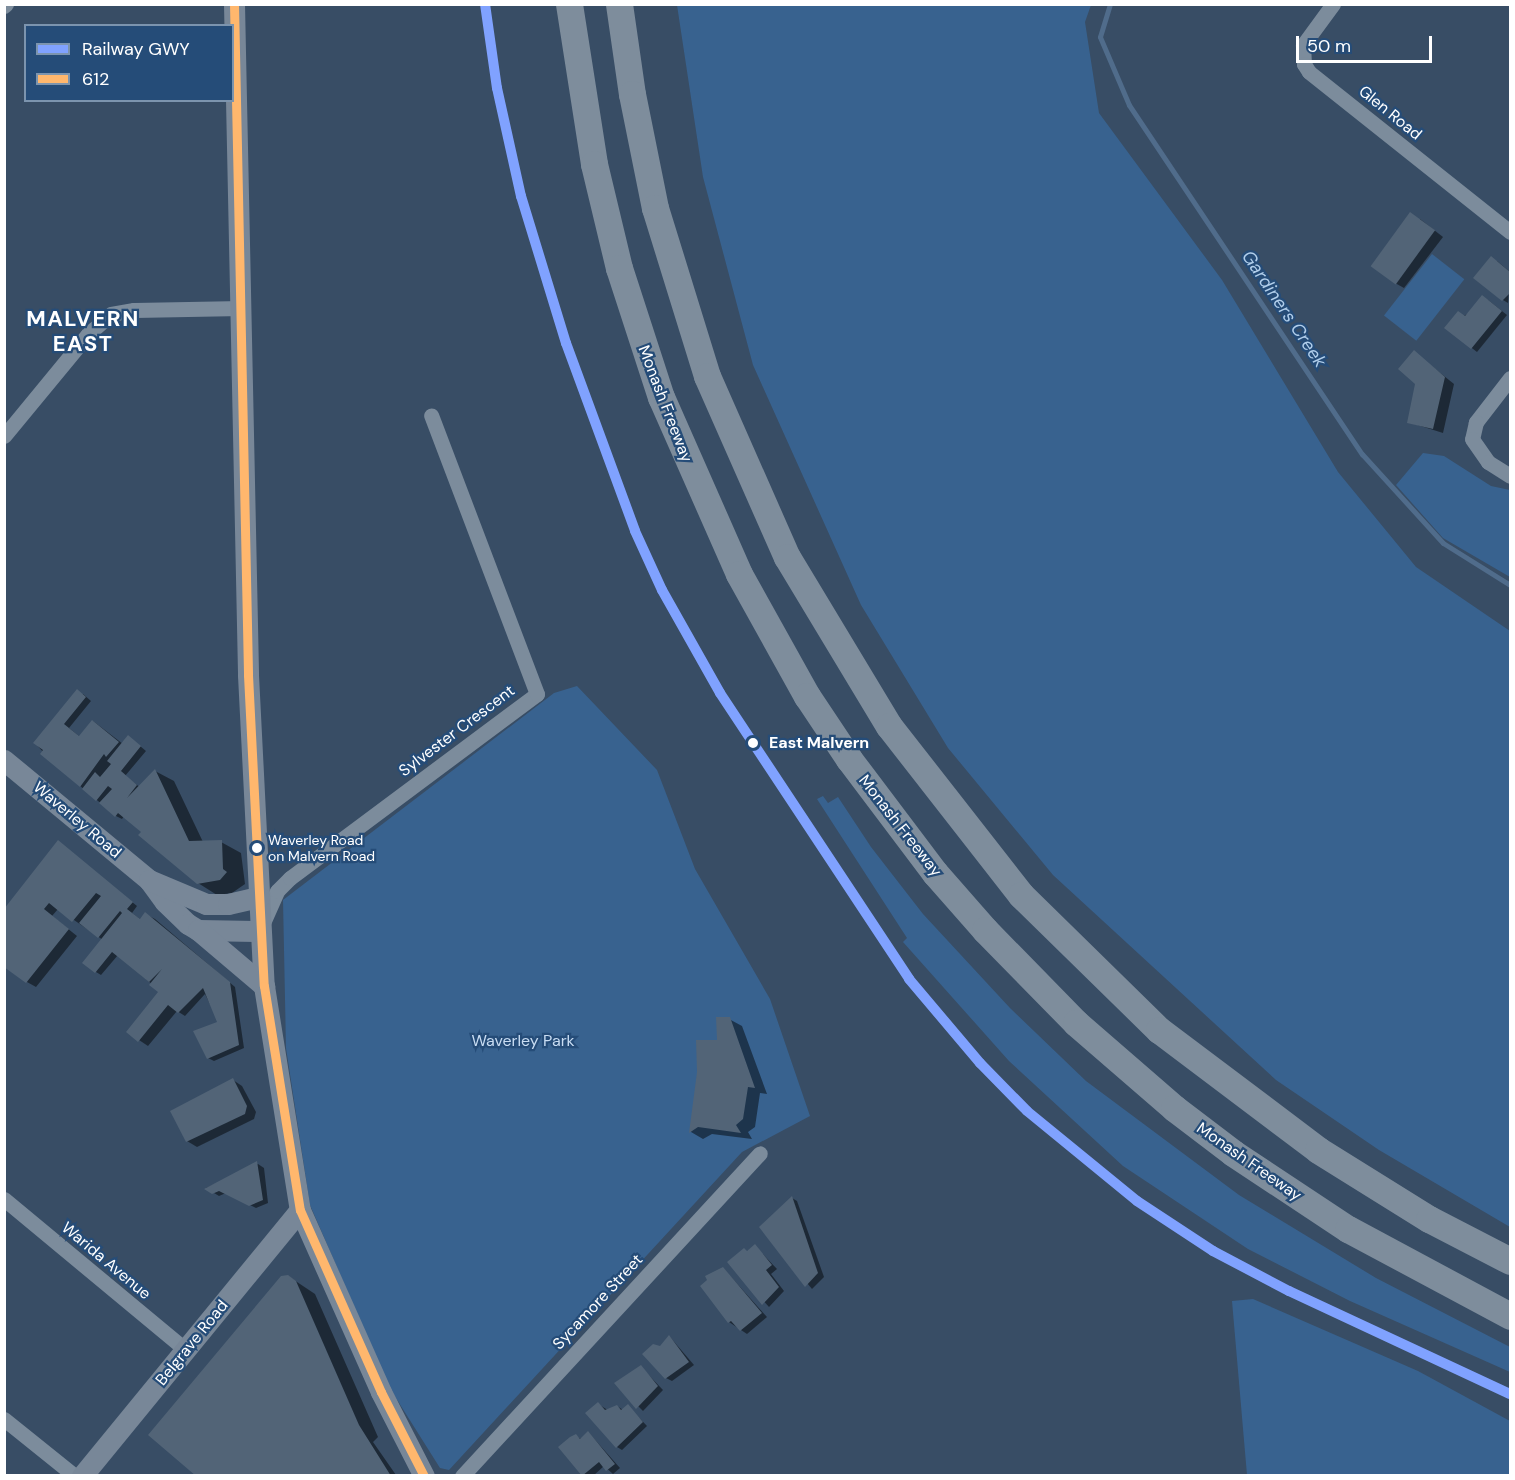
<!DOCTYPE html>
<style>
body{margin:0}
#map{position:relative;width:1515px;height:1480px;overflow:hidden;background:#384d65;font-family:"DM Sans",sans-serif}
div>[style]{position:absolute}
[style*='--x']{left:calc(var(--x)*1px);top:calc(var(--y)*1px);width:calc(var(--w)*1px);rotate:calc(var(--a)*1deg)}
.green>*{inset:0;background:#38628f;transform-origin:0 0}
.shadow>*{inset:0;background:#0007}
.stream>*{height:5px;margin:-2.5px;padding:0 2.5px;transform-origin:2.5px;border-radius:2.5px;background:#506c8b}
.building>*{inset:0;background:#526477;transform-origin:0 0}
.street>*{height:15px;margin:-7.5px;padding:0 7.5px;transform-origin:7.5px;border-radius:7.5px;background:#7c8c9c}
.secondary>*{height:21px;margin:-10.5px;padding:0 10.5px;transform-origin:10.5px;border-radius:10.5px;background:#788798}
.highway>*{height:27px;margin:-13.5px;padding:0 13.5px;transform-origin:13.5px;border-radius:13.5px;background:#7e8d9c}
.bus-1>*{height:9px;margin:-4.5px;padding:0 4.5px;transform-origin:4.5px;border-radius:4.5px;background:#ffb76d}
.rail-1>*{height:10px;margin:-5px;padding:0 5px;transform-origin:5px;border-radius:5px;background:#80a2ff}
.dots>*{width:16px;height:16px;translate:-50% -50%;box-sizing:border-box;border:3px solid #254c78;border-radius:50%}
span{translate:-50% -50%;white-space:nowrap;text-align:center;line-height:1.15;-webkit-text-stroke:4.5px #254c78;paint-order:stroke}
.bus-label{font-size:14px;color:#fff}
.left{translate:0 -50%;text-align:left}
.street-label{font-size:16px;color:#fff}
.stop-label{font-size:16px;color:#fff;font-weight:700}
.park-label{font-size:16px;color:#c9ddf3}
.water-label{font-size:18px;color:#b1ceeb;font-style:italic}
.district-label{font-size:22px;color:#fff;font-weight:700;letter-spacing:1.5px}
.frame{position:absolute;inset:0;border:6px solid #fff;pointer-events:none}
.legend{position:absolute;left:24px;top:24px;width:210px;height:78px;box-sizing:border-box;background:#254c78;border:2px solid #7c94ae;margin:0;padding:8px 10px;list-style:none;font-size:18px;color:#fff}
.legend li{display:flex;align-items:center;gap:12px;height:30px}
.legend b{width:30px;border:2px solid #7c94ae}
.scale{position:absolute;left:1296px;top:36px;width:136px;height:27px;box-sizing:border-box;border:3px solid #fff;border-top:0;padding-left:8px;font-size:18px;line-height:21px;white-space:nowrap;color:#fff;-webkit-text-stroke:4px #254c78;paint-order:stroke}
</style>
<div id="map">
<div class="green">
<div style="clip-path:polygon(677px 5px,1091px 5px,1085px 22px,1099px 113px,1222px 280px,1338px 472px,1416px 567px,1510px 631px,1510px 1227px,1379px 1150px,1276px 1080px,1053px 875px,948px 748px,861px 605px,753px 365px,703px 177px)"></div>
<div style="left:1432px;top:254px;width:41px;height:78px;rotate:38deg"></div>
<div style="clip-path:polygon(1423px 453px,1444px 456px,1491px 486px,1510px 490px,1510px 577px,1443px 538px,1396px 485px)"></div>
<div style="clip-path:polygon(577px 686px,657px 770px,695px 869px,770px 999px,810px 1116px,742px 1152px,449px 1470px,440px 1468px,389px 1387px,310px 1205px,286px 1048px,283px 900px,554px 693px)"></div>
<div style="clip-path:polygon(823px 796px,828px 803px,838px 797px,871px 847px,923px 914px,1010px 1008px,1086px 1081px,1239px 1195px,1376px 1278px,1510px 1347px,1510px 1372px,1350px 1301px,1248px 1249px,1123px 1166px,1009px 1061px,903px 942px,907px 938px,817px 799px)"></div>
<div style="clip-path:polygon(1253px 1299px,1418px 1371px,1510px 1421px,1510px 1475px,1247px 1475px,1232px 1301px)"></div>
</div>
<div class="shadow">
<div style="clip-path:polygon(1420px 219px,1443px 237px,1404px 288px,1395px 283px)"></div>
<div style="clip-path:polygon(1497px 261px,1510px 272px,1508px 303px,1503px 300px)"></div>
<div style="clip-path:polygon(1488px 300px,1507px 315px,1477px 352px,1446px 328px)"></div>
<div style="clip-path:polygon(1414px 352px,1454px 384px,1443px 433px,1408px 422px,1417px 384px)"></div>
<div style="clip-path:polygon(83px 694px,91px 701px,69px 728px,80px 737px,93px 721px,123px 744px,134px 741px,146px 751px,125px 776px,141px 788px,155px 771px,174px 781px,203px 842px,221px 842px,241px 853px,245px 884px,232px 893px,217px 895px,198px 883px,124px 816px,122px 819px,116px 816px,55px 765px,35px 743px)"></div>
<div style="clip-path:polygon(58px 842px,137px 906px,132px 913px,141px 920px,145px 914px,155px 919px,235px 987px,244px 1048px,214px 1061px,208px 1058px,219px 1022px,205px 994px,185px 1016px,177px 1011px,148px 1046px,139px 1040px,161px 992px,118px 955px,101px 975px,96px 972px,103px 940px,58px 909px,52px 916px,77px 936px,36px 987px,27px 982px)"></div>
<div style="clip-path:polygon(729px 1019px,742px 1026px,767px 1094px,760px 1093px,755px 1127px,748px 1132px,752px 1139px,712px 1134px,703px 1139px,691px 1132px,699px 1072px)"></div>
<div style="clip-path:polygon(233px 1080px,242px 1086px,256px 1112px,254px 1119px,197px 1147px,187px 1141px)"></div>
<div style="clip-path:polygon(258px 1164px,264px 1168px,268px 1203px,256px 1208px,226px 1193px,219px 1196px,206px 1188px)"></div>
<div style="clip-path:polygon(792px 1198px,797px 1201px,824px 1277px,812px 1289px,761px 1227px)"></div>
<div style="clip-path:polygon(755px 1246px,777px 1269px,771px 1274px,784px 1291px,769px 1307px,729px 1263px)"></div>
<div style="clip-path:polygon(723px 1268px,767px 1317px,747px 1334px,729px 1322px)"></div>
<div style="clip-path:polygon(288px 1276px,315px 1294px,378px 1437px,373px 1442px,396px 1475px,198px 1476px)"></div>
<div style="clip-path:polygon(670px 1337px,694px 1365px,672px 1381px,666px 1378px,661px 1348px)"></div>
<div style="clip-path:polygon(641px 1367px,663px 1390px,643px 1411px,616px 1384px)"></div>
<div style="clip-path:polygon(598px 1404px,611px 1412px,617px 1406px,623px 1410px,628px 1406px,647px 1426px,622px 1450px,617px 1447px)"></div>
<div style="clip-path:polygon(589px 1433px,620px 1468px,613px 1474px,604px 1466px,593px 1476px,583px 1475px,576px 1436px,581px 1439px)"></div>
</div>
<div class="stream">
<div style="--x:1110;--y:4;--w:34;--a:107"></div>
<div style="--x:1100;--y:37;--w:74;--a:66.9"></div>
<div style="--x:1129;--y:105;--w:420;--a:56.3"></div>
<div style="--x:1362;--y:454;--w:120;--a:47.7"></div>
<div style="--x:1443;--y:543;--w:79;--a:32.1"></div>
</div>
<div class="building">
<div style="left:1410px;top:212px;width:31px;height:67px;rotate:36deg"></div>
<div style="clip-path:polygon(1491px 256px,1510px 272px,1510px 293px,1502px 301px,1473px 278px)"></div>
<div style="clip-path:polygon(1482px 295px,1502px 311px,1471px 349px,1444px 328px,1458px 311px,1465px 316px)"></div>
<div style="clip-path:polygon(1414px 350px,1445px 377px,1433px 429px,1407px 423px,1415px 384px,1398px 369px)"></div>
<div style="clip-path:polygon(77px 689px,86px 697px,64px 724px,79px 736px,92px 720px,119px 742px,106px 757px,104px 754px,80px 787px,40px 754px,43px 750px,33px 743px)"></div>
<div style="clip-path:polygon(128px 735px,141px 746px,121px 771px,137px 785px,127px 798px,155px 769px,189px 841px,222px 840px,223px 869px,227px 872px,220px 880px,197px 884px,138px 835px,141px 832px,118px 813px,115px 817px,99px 803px,112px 789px,108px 786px,96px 801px,82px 789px,95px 772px,100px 777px,111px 764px,107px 761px)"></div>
<div style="clip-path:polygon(58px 840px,133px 902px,127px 909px,140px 919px,145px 912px,230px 982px,239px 1045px,207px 1059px,193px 1031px,217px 1022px,203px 988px,178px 1013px,168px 1005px,138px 1042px,126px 1032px,158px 992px,149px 985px,162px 969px,149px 982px,112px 952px,95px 973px,82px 963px,122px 913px,120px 911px,98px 938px,79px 923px,101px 896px,96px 893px,72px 922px,49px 903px,44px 909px,69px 929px,26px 983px,4px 967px,4px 909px)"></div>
<div style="clip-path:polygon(716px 1017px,730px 1017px,755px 1088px,748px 1087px,743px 1119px,736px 1125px,741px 1133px,698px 1127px,689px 1133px,697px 1072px,696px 1040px,717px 1040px)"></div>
<div style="clip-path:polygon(233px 1078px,247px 1106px,245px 1114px,186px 1142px,170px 1111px)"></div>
<div style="clip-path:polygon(257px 1161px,263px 1200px,249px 1206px,219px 1191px,212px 1194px,204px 1189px)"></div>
<div style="clip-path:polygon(792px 1196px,818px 1273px,805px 1287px,759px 1227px)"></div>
<div style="clip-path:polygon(755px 1244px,772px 1265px,766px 1270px,779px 1287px,762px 1305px,727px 1262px,744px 1248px,747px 1251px)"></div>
<div style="clip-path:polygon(723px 1267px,762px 1313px,740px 1331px,731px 1321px,728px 1323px,700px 1286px,707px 1280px,705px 1276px)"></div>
<div style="clip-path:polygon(281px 1276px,288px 1275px,296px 1281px,359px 1425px,391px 1476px,196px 1476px,148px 1435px)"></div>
<div style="clip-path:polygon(669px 1335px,689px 1362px,665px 1379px,642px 1354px,653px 1344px,660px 1346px)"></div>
<div style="clip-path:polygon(641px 1365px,658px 1386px,636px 1409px,614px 1383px)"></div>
<div style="clip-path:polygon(598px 1402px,605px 1410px,617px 1405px,621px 1410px,628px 1404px,643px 1422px,616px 1448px,585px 1413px)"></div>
<div style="clip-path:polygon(588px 1431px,615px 1464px,606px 1471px,599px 1462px,582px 1476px,558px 1447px,570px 1437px,576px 1434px,580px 1439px)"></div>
</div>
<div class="street">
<div style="--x:1333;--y:4;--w:51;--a:126.2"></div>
<div style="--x:1303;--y:45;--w:19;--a:87"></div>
<div style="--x:1304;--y:64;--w:9;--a:58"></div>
<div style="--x:1309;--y:72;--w:257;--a:38.5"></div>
<div style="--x:4;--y:6;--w:3;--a:-45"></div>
<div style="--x:1510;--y:378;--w:56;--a:127.7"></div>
<div style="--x:1476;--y:422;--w:17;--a:103"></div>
<div style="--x:1472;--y:439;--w:28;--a:55"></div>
<div style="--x:1488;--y:462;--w:26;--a:32"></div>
<div style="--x:4;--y:436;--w:132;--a:-50.5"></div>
<div style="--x:88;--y:334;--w:30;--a:-41"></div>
<div style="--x:111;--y:314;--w:23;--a:-10"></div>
<div style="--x:134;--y:310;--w:108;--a:-1.1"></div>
<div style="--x:263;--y:923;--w:35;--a:-66"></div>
<div style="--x:277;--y:891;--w:18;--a:-45"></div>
<div style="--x:290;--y:878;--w:308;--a:-36.7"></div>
<div style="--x:537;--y:694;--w:298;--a:-110.8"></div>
<div style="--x:4;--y:1199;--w:236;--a:39.7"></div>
<div style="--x:4;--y:1419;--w:91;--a:38.8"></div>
<div style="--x:462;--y:1476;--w:439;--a:-47.3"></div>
</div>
<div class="secondary">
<div style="--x:234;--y:4;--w:671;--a:88.8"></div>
<div style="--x:248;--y:675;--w:311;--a:87.1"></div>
<div style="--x:264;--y:986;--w:227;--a:80.9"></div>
<div style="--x:300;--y:1210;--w:199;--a:66"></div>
<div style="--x:381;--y:1392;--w:94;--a:62.9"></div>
<div style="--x:4;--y:760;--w:188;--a:39.6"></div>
<div style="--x:149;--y:880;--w:27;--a:54"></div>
<div style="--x:165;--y:902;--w:32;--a:44"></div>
<div style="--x:188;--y:924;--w:12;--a:31"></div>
<div style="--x:198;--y:930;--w:62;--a:0.9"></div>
<div style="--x:149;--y:880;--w:62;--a:22.8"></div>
<div style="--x:206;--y:904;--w:22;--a:0"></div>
<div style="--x:228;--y:904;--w:32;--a:-13"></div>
<div style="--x:198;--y:930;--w:87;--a:40.3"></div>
<div style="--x:82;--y:1476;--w:344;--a:-50.7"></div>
</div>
<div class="highway">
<div style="--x:569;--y:4;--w:162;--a:81.1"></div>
<div style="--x:594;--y:164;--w:107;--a:76.5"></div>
<div style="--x:619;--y:268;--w:136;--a:72"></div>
<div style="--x:661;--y:397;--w:193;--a:66.2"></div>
<div style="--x:739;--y:574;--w:140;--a:60.9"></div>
<div style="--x:807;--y:696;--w:76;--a:56.3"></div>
<div style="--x:849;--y:759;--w:143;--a:53"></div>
<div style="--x:935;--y:873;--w:76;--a:48.7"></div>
<div style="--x:985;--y:930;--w:130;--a:45.6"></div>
<div style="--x:1076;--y:1023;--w:130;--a:40.9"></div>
<div style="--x:1174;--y:1108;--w:74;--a:37.3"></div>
<div style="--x:1233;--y:1153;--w:138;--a:33.5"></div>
<div style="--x:1348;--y:1229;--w:184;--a:28.2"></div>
<div style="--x:619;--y:4;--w:91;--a:81.8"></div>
<div style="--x:632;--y:94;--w:116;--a:78.6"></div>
<div style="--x:655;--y:208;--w:176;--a:72.8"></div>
<div style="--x:707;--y:376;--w:198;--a:66.2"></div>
<div style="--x:787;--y:557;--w:197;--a:58.9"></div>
<div style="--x:889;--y:726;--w:214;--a:52"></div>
<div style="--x:1021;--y:895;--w:193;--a:44.4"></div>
<div style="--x:1159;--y:1030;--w:199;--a:37"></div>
<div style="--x:1318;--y:1150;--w:131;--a:31.9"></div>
<div style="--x:1429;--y:1219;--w:91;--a:27.4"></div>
</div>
<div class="bus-1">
<div style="--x:234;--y:4;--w:671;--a:88.8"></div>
<div style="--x:248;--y:675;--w:311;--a:87.1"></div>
<div style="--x:264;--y:986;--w:227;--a:80.9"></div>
<div style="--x:300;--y:1210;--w:199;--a:66"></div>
<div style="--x:381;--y:1392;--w:94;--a:62.9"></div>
</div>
<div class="rail-1">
<div style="--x:485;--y:4;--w:85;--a:81.9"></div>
<div style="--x:497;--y:88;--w:111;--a:77.5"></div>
<div style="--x:521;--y:196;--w:154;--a:73"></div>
<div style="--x:566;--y:343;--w:200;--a:69.8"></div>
<div style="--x:635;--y:531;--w:65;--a:65.4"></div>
<div style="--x:662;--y:590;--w:118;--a:60.6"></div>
<div style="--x:720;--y:693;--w:343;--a:56.5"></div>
<div style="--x:909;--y:979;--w:110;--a:49.8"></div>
<div style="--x:980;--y:1063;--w:67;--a:45.6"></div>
<div style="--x:1027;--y:1111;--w:142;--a:39.3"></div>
<div style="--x:1137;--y:1201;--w:91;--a:33.3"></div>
<div style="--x:1213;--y:1251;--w:86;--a:27.8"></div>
<div style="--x:1289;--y:1291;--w:244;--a:25"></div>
</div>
<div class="dots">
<div style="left:753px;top:743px;background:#fff"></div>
<div style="left:257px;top:848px;background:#fff"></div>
</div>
<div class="bus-label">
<span class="left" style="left:268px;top:848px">Waverley Road<br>on Malvern Road</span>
</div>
<div class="street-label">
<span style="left:1390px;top:113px;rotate:39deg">Glen Road</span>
<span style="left:665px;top:404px;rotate:69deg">Monash Freeway</span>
<span style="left:457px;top:731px;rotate:-37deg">Sylvester Crescent</span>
<span style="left:77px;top:820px;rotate:40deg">Waverley Road</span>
<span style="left:900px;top:826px;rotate:52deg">Monash Freeway</span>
<span style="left:1249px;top:1162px;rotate:35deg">Monash Freeway</span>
<span style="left:106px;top:1261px;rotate:40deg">Warida Avenue</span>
<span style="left:598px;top:1302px;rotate:-47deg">Sycamore Street</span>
<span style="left:192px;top:1343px;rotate:-51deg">Belgrave Road</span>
</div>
<div class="stop-label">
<span class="left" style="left:769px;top:743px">East Malvern</span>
</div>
<div class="park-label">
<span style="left:523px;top:1041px">Waverley Park</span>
</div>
<div class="water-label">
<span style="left:1284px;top:309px;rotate:56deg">Gardiners Creek</span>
</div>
<div class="district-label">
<span style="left:83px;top:331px">MALVERN<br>EAST</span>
</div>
<div class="frame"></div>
<ul class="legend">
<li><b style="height:8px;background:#80a2ff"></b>Railway GWY</li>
<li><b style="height:8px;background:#ffb76d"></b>612</li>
</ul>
<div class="scale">50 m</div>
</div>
